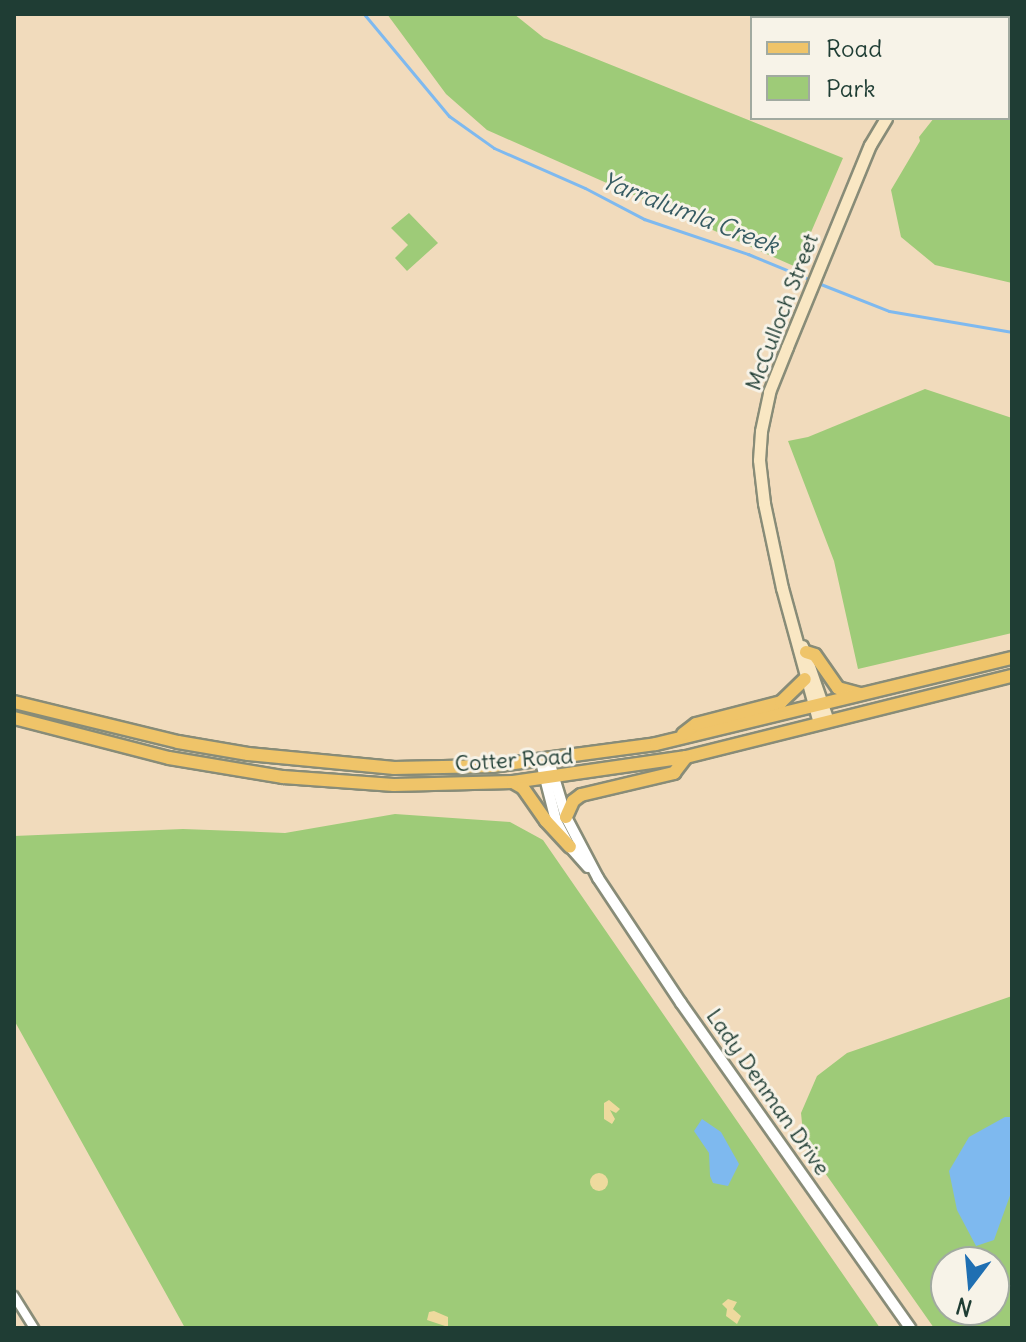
<!DOCTYPE html>
<style>
body{margin:0}
#map{position:relative;width:1026px;height:1342px;overflow:hidden;background:#f1dbbc;font-family:Delius,sans-serif}
div>[style]{position:absolute}
[style*='--x']{left:calc(var(--x)*1px);top:calc(var(--y)*1px);width:calc(var(--w)*1px);rotate:calc(var(--a)*1deg)}
.green>*{inset:0;background:#9ecb78}
.sand>*{inset:0;background:#eeda9e}
.round{border-radius:50%}
.water>*{inset:0;background:#7eb9ef}
.stream>*{height:3px;margin:-1.5px;padding:0 1.5px;transform-origin:1.5px;border-radius:1.5px;background:#7eb9ef}
.roads{filter:drop-shadow(2px 0 #888c78) drop-shadow(-2px 0 #888c78) drop-shadow(0 2px #888c78) drop-shadow(0 -2px #888c78)}
.minor>*{height:8px;margin:-4px;padding:0 4px;transform-origin:4px;border-radius:4px;background:#fff}
.tertiary>*{height:10px;margin:-5px;padding:0 5px;transform-origin:5px;border-radius:5px;background:#fff}
.secondary>*{height:11px;margin:-5.5px;padding:0 5.5px;transform-origin:5.5px;border-radius:5.5px;background:#f9e7c3}
.primary>*{height:12px;margin:-6px;padding:0 6px;transform-origin:6px;border-radius:6px;background:#efc469}
span{translate:-50% -50%;white-space:nowrap;text-align:center;line-height:1.15;-webkit-text-stroke:6px #f7f3e8;paint-order:stroke}
.street-label{font-size:22px;color:#1f3d34}
.water-label{font-size:24px;color:#375c63;font-style:italic}
.frame{position:absolute;inset:0;border:16px solid #1f3d34;pointer-events:none}
.legend{position:absolute;left:750px;top:16px;width:260px;height:104px;box-sizing:border-box;background:#f7f3e8;border:2px solid #a1aaa0;margin:0;padding:10px 14px;list-style:none;font-size:24px;color:#1f3d34}
.legend li{display:flex;align-items:center;gap:16px;height:40px}
.legend b{width:40px;border:2px solid #a1aaa0}
.north{position:absolute;left:930px;top:1246px;width:80px;height:80px;box-sizing:border-box;background:#f7f3e8;border:2px solid #a1aaa0;border-radius:50%;rotate:196deg;font-size:22px;font-weight:700;line-height:32px;text-align:center;color:#1f3d34}
.north::after{content:'';display:block;margin:auto;width:28px;height:36px;background:#1f6fb2;clip-path:polygon(50% 0,100% 100%,50% 72%,0 100%)}
</style>
<div id="map">
<div class="green">
<div style="clip-path:polygon(387px 14px,514px 14px,544px 38px,843px 158px,796px 267px,487px 130px,446px 94px)"></div>
<div style="clip-path:polygon(1005px 14px,1012px 14px,1012px 283px,935px 265px,901px 237px,891px 190px,920px 141px,919px 137px,934px 118px,1008px 118px,1008px 18px,996px 18px)"></div>
<div style="clip-path:polygon(409px 213px,438px 243px,407px 271px,395px 258px,408px 245px,391px 228px)"></div>
<div style="clip-path:polygon(925px 389px,1012px 418px,1012px 633px,858px 669px,834px 561px,788px 441px,808px 437px)"></div>
<div style="clip-path:polygon(395px 814px,510px 822px,543px 840px,880px 1328px,185px 1328px,14px 1020px,14px 836px,183px 829px,285px 833px)"></div>
<div style="clip-path:polygon(evenodd,1012px 996px,1012px 1328px,934px 1328px,804px 1143px,801px 1113px,817px 1076px,847px 1053px,1012px 996px,946px 1262px,994px 1262px,994px 1310px,946px 1310px,946px 1262px)"></div>
</div>
<div class="sand">
<div style="clip-path:polygon(609px 1100px,620px 1109px,616px 1113px,610px 1110px,615px 1119px,612px 1124px,604px 1119px,604px 1103px)"></div>
<div class="round" style="left:590px;top:1173px;width:18px;height:18px"></div>
<div style="clip-path:polygon(728px 1299px,737px 1302px,733px 1309px,741px 1316px,737px 1324px,726px 1316px,727px 1309px,722px 1304px)"></div>
<div style="clip-path:polygon(434px 1311px,448px 1317px,448px 1327px,427px 1320px,429px 1312px)"></div>
</div>
<div class="water">
<div style="clip-path:polygon(1005px 1117px,1012px 1117px,1012px 1190px,994px 1240px,976px 1246px,957px 1210px,949px 1171px,969px 1137px)"></div>
<div style="clip-path:polygon(702px 1119px,721px 1132px,739px 1164px,728px 1186px,713px 1183px,710px 1176px,709px 1153px,694px 1131px)"></div>
</div>
<div class="stream">
<div style="--x:364;--y:14;--w:133;--a:50.2"></div>
<div style="--x:449;--y:116;--w:55;--a:35.4"></div>
<div style="--x:494;--y:148;--w:99;--a:23.7"></div>
<div style="--x:585;--y:188;--w:67;--a:27.7"></div>
<div style="--x:644;--y:219;--w:110;--a:18.6"></div>
<div style="--x:748;--y:254;--w:68;--a:22.4"></div>
<div style="--x:818;--y:283;--w:76;--a:21.5"></div>
<div style="--x:889;--y:311;--w:125;--a:9.7"></div>
</div>
<div class="roads">
<div class="minor">
<div style="--x:781;--y:14;--w:4;--a:76"></div>
<div style="--x:14;--y:1296;--w:38;--a:58"></div>
</div>
<div class="tertiary">
<div style="--x:549;--y:761;--w:59;--a:73.1"></div>
<div style="--x:566;--y:817;--w:69;--a:62.3"></div>
<div style="--x:598;--y:878;--w:150;--a:56.4"></div>
<div style="--x:681;--y:1003;--w:398;--a:54.8"></div>
<div style="--x:541;--y:762;--w:61;--a:75.7"></div>
<div style="--x:556;--y:821;--w:30;--a:62"></div>
<div style="--x:570;--y:847;--w:27;--a:48"></div>
</div>
<div class="secondary">
<div style="--x:924;--y:18;--w:4;--a:-63"></div>
<div style="--x:802;--y:646;--w:79;--a:70.9"></div>
<div style="--x:819;--y:723;--w:140;--a:-105.3"></div>
<div style="--x:782;--y:588;--w:87;--a:-102"></div>
<div style="--x:764;--y:503;--w:43;--a:-96.6"></div>
<div style="--x:759;--y:460;--w:29;--a:-86"></div>
<div style="--x:761;--y:431;--w:40;--a:-78"></div>
<div style="--x:769;--y:392;--w:48;--a:-68.2"></div>
<div style="--x:787;--y:347;--w:218;--a:-67.7"></div>
<div style="--x:870;--y:145;--w:31;--a:-59"></div>
</div>
<div class="primary">
<div style="--x:806;--y:652;--w:9;--a:18"></div>
<div style="--x:815;--y:655;--w:40;--a:55.1"></div>
<div style="--x:838;--y:688;--w:23;--a:15"></div>
<div style="--x:14;--y:702;--w:169;--a:13.7"></div>
<div style="--x:178;--y:742;--w:71;--a:9.7"></div>
<div style="--x:248;--y:754;--w:147;--a:5.5"></div>
<div style="--x:394;--y:768;--w:98;--a:-1.2"></div>
<div style="--x:492;--y:766;--w:165;--a:-7.6"></div>
<div style="--x:656;--y:744;--w:366;--a:-13.6"></div>
<div style="--x:14;--y:718;--w:160;--a:14.5"></div>
<div style="--x:169;--y:758;--w:116;--a:9.5"></div>
<div style="--x:283;--y:777;--w:111;--a:4.1"></div>
<div style="--x:394;--y:785;--w:119;--a:-1.4"></div>
<div style="--x:513;--y:782;--w:175;--a:-8.2"></div>
<div style="--x:686;--y:757;--w:336;--a:-14"></div>
<div style="--x:683;--y:734;--w:16;--a:-38"></div>
<div style="--x:696;--y:724;--w:88;--a:-14.5"></div>
<div style="--x:781;--y:702;--w:33;--a:-44"></div>
<div style="--x:513;--y:782;--w:12;--a:31"></div>
<div style="--x:523;--y:788;--w:40;--a:55.1"></div>
<div style="--x:546;--y:821;--w:35;--a:47"></div>
<div style="--x:566;--y:817;--w:17;--a:-66"></div>
<div style="--x:573;--y:801;--w:10;--a:-37"></div>
<div style="--x:581;--y:795;--w:96;--a:-13.3"></div>
<div style="--x:674;--y:773;--w:20;--a:-53"></div>
</div>
</div>
<div class="street-label">
<span style="left:782px;top:312px;rotate:-69deg">McCulloch Street</span>
<span style="left:514px;top:760px;rotate:-4deg">Cotter Road</span>
<span style="left:768px;top:1092px;rotate:55deg">Lady Denman Drive</span>
</div>
<div class="water-label">
<span style="left:690px;top:213px;rotate:21deg">Yarralumla Creek</span>
</div>
<div class="frame"></div>
<ul class="legend">
<li><b style="height:10px;background:#efc469"></b>Road</li>
<li><b style="height:22px;background:#9ecb78"></b>Park</li>
</ul>
<div class="north">N</div>
</div>
